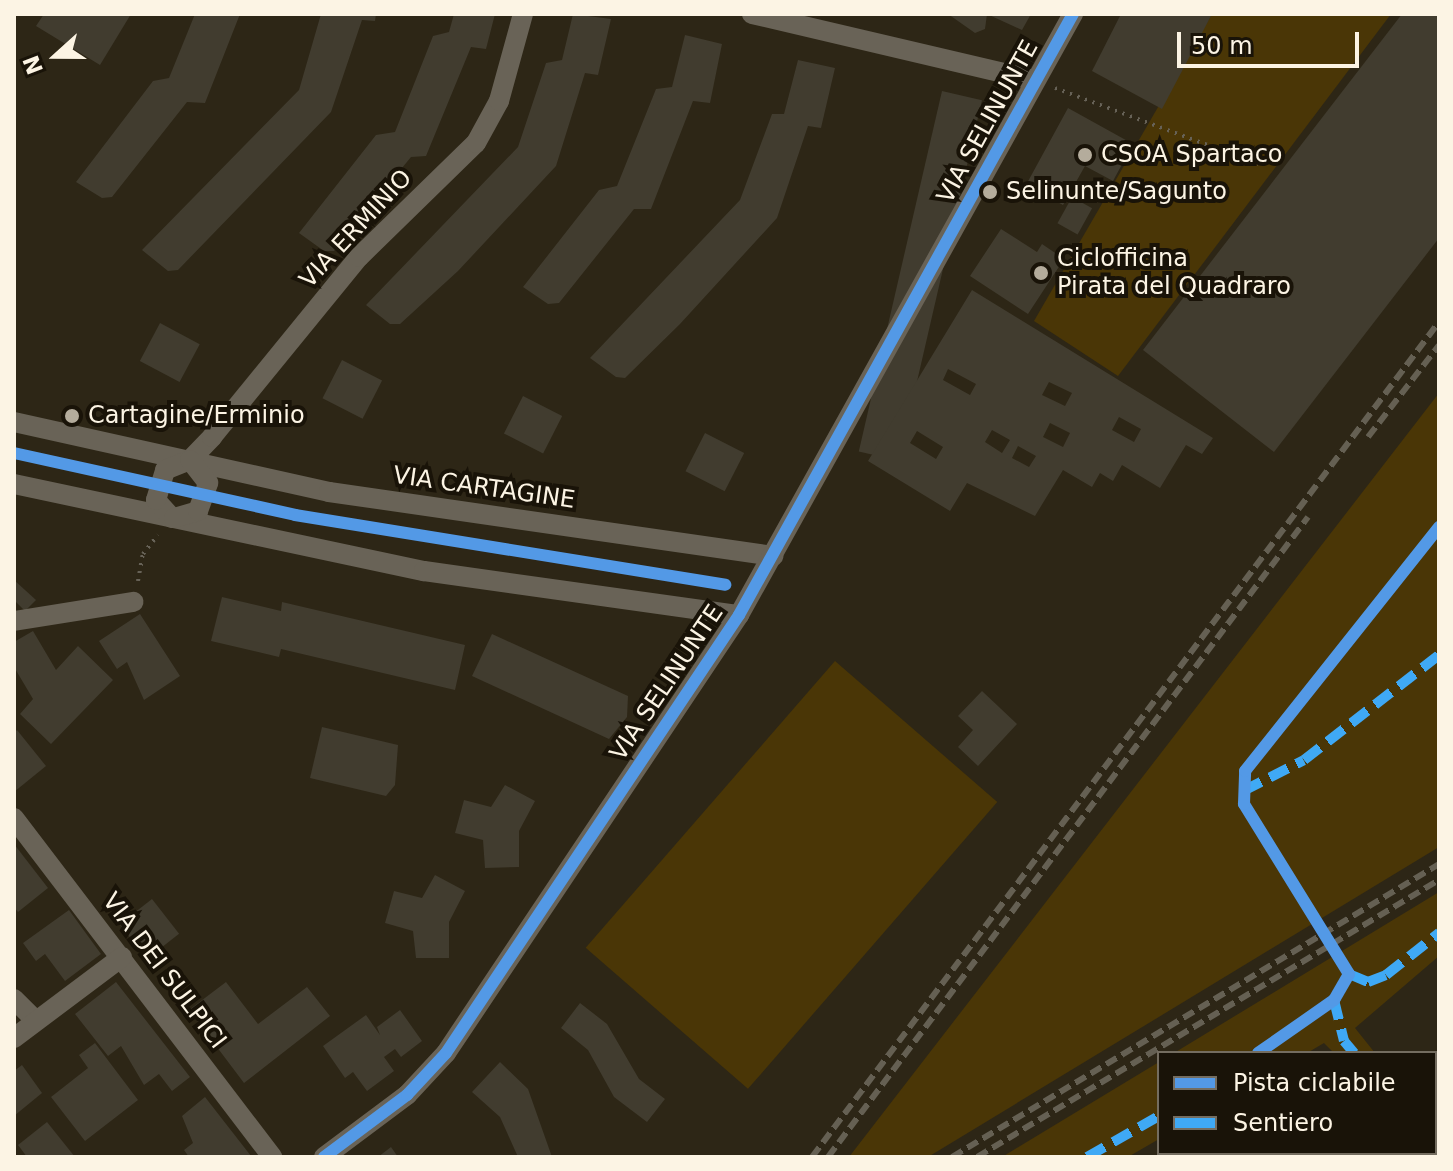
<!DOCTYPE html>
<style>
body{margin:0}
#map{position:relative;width:1453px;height:1171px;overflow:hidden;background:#2d2616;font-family:"DejaVu Sans",sans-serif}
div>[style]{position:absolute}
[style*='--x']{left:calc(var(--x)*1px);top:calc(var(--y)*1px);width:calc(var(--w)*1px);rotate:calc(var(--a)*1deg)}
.green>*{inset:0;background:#4a3606;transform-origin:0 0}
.building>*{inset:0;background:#413c2f;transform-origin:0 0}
.path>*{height:4px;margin-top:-2px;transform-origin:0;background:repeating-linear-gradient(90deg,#676257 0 2px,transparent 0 8px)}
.minor>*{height:20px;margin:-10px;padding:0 10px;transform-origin:10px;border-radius:10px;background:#696357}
.rail>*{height:6px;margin-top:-3px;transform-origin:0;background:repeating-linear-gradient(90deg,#656053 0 12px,transparent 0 18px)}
.quiet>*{height:10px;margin-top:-5px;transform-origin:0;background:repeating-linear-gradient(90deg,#3fa9f5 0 20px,transparent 0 30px)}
.cycleway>*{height:12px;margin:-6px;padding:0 6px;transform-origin:6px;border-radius:6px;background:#5399e6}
.dots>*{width:22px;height:22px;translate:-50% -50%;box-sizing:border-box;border:4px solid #191308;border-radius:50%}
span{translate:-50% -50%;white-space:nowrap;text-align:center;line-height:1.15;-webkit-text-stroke:8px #191308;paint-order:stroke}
.street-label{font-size:24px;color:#fcf4e4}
.poi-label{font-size:24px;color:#fcf4e4}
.left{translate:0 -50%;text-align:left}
.frame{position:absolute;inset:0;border:16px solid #fcf4e4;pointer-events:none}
.legend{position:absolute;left:1157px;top:1051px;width:280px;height:104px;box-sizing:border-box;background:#191308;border:2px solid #746d60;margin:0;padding:10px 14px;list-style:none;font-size:24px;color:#fcf4e4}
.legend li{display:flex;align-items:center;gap:16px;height:40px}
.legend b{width:40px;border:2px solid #746d60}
.north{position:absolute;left:16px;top:16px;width:80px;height:80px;-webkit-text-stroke:6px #191308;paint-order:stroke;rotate:249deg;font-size:22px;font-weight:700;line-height:32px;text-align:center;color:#fcf4e4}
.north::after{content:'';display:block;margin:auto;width:28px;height:36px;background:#fcf4e4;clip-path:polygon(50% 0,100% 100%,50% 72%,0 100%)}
.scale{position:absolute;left:1177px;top:32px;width:182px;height:36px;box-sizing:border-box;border:4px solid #fcf4e4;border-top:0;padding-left:10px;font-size:24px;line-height:28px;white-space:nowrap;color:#fcf4e4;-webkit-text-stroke:6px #191308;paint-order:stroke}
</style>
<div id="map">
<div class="green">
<div style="clip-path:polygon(1212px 14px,1391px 14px,1118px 376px,1034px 321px)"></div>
<div style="clip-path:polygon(1439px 393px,1439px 847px,928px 1157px,849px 1157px)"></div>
<div style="left:835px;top:661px;width:215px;height:380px;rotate:41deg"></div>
<div style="clip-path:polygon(1439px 892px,1439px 956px,1355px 1028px,1375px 1053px,1334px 1053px,1324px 1043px,1307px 1053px,1174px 1053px)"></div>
<div style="clip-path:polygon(1159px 1062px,1159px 1139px,1128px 1157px,1002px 1157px)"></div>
</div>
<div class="building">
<div style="clip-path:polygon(44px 14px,131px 14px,100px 65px,36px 26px)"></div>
<div style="clip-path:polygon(195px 14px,240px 14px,205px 103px,187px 102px,112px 197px,102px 198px,76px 182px,153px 81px,169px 78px)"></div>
<div style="clip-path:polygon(321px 14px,376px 14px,375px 21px,362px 20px,331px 112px,178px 270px,168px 271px,142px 250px,299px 90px)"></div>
<div style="clip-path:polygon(454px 14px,495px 14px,486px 49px,471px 47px,426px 156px,411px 157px,334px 251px,324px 251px,299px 233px,376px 135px,395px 132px,433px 36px,449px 32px)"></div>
<div style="clip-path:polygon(573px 14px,611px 19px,598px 75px,585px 73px,556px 166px,458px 271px,400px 324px,390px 324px,366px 305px,518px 147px,546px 63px,562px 60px)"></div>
<div style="clip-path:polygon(948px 14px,987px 14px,985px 29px,975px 33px)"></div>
<div style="clip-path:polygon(987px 14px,1031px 14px,1022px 30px)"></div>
<div style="clip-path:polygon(1121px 14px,1212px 14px,1162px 109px,1092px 71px)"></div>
<div style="clip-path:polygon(1402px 14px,1439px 14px,1439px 238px,1274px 452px,1143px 350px)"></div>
<div style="clip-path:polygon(685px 35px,722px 44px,710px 103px,693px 101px,651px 209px,634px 209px,559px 303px,548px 304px,523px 287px,599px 190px,617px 186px,656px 89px,672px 87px)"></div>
<div style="clip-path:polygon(798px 60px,835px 68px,821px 128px,808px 126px,777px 218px,680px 324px,625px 378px,616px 377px,590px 358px,740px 200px,772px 114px,784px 114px)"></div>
<div style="left:942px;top:91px;width:41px;height:370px;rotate:13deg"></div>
<div style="clip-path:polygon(1068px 108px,1133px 144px,1113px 181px,1085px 166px,1063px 205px,1026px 185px)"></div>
<div style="left:1072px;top:197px;width:23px;height:30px;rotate:29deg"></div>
<div style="clip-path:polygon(1001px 229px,1037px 252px,1042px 244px,1064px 259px,1028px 314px,970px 276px)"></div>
<div style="clip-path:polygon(evenodd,972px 290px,1213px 438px,1202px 454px,1186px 445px,1160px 488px,1122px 465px,1113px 481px,1100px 473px,1092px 487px,1063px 470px,1035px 516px,967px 483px,950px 511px,868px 461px,972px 290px,948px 369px,976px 384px,970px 395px,943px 380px,948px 369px,972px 290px,1049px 382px,1072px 393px,1065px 406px,1042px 395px,1049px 382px,972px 290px,1119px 417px,1141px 429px,1134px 442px,1112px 430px,1119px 417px,972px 290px,1050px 423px,1070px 433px,1063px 447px,1043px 437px,1050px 423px,972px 290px,992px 430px,1010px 440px,1002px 453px,985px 442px,992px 430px,972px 290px,917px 431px,943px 447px,936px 459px,910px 443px,917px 431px,972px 290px,1018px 446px,1036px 456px,1029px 467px,1012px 458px,1018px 446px)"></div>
<div style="left:160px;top:323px;width:45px;height:43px;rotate:28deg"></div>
<div style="left:342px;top:360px;width:45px;height:43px;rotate:27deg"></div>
<div style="left:523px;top:396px;width:44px;height:42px;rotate:27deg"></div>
<div style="left:705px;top:433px;width:44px;height:43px;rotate:27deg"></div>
<div style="clip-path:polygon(14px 580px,36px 600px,25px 611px,14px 600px)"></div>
<div style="clip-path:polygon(222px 597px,281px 611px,282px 602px,465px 645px,455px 690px,281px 649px,279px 657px,211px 641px)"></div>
<div style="clip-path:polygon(140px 614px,180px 676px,144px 700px,127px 662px,117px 669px,99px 641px)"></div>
<div style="clip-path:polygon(33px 631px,56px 670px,78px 646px,113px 680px,51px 744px,20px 714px,33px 699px,14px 667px,14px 642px)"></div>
<div style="clip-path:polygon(492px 634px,628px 696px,627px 717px,609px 739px,472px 676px)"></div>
<div style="clip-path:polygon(982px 691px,1017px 724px,978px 766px,958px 747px,973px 730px,958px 716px)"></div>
<div style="clip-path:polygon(322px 727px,398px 745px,395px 785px,386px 796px,310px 778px)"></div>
<div style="clip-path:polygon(17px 730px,46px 766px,14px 792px,14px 733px)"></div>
<div style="clip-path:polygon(505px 785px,535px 801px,519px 831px,519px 867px,485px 868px,483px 840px,455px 833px,464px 800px,491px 807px)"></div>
<div style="clip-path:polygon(14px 844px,48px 888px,18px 912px,14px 907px)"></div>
<div style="clip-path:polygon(435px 875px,465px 891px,449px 922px,449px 958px,416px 958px,413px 931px,385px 923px,394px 891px,422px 898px)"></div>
<div style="left:152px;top:899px;width:44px;height:41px;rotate:52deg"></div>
<div style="clip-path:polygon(69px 910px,101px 954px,65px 981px,45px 954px,36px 961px,23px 943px)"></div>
<div style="clip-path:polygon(116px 982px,190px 1077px,172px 1091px,159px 1074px,144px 1085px,121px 1046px,108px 1056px,75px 1014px)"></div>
<div style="clip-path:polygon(226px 982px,258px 1024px,307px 987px,330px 1016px,244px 1083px,189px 1010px)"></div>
<div style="clip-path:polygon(580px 1003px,607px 1024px,639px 1079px,665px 1099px,647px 1122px,614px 1097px,588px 1050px,561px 1028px)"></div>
<div style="clip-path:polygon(400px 1010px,422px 1041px,401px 1057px,395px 1049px,384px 1057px,394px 1071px,367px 1091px,353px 1072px,345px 1078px,323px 1046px,366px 1015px,380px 1035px,377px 1027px)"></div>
<div style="clip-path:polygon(95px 1043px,138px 1100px,85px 1141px,51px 1097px,88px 1068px,79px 1055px)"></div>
<div style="clip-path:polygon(500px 1062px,528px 1089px,552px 1157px,518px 1157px,500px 1117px,472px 1092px)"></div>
<div style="clip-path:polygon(22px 1065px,42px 1093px,14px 1116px,14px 1071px)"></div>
<div style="clip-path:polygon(205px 1097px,251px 1156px,249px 1157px,189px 1157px,184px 1150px,193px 1143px,182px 1116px)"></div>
<div style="clip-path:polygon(47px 1122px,75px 1157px,27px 1157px,18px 1145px)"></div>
<div style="clip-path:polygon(391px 1147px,398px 1157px,378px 1157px)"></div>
</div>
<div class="path">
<div style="--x:1055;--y:88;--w:217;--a:20.5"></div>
<div style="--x:138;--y:581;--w:27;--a:-80"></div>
<div style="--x:143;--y:554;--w:24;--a:-52"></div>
</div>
<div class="minor">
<div style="--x:752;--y:14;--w:290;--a:13.2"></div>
<div style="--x:14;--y:422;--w:323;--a:12.5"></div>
<div style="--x:329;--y:492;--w:449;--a:8.2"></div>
<div style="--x:14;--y:484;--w:419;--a:12"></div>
<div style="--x:424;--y:571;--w:318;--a:8"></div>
<div style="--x:172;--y:518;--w:24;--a:-132"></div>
<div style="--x:156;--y:500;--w:31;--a:-73"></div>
<div style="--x:165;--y:470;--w:27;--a:-22"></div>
<div style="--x:190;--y:460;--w:32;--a:-46"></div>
<div style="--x:212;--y:437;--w:232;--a:-50.8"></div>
<div style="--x:359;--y:257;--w:163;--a:-44.3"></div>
<div style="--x:476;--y:143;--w:48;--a:-61.3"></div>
<div style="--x:499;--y:101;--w:90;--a:-74.6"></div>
<div style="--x:174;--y:518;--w:25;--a:-16"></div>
<div style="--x:198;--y:511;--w:30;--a:-70"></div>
<div style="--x:208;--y:483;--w:29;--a:-128"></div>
<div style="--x:14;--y:621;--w:121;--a:-9.1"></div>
<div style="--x:14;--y:818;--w:426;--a:52.7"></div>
<div style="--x:14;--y:999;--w:31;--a:45"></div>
<div style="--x:14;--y:1038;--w:135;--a:-36.9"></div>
<div style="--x:324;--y:1157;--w:104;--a:-36.8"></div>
<div style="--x:407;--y:1095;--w:57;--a:-47.1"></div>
<div style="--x:446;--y:1053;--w:527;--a:-56.22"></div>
<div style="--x:739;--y:615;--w:688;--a:-60.94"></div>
</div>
<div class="rail">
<div style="--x:1368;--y:437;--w:116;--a:-52.3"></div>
<div style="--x:812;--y:1157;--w:1044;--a:-53.1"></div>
<div style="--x:828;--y:1157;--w:800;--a:-53.13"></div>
<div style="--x:952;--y:1157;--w:568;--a:-31.03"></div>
<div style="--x:977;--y:1157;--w:539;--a:-30.95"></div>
</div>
<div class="quiet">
<div style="--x:1243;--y:791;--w:68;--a:-26.9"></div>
<div style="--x:1304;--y:760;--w:171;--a:-37.9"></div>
<div style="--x:1349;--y:974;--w:21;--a:23"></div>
<div style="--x:1368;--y:982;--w:19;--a:-21"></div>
<div style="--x:1386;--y:975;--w:68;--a:-38.4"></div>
<div style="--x:1334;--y:1000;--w:42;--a:76.3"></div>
<div style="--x:1344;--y:1041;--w:16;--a:50"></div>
<div style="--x:1435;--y:1134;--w:5;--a:37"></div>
<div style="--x:1087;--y:1157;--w:83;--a:-29.7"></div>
</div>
<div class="cycleway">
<div style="--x:14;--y:453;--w:288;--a:12.4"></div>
<div style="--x:295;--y:515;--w:436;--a:9.2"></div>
<div style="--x:1258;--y:1053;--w:93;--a:-34.9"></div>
<div style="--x:1334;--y:1000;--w:30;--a:-60"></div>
<div style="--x:1349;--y:974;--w:200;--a:-121.7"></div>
<div style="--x:1244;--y:804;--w:33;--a:-88"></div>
<div style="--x:1245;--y:771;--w:312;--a:-51.5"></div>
<div style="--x:324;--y:1157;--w:104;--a:-36.8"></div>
<div style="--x:407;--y:1095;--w:57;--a:-47.1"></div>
<div style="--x:446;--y:1053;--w:527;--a:-56.22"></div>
<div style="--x:739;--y:615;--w:688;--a:-60.94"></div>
</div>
<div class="dots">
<div style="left:1085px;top:155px;background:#b4ac9c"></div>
<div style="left:990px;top:192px;background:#b4ac9c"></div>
<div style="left:1041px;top:273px;background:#b4ac9c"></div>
<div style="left:72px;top:416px;background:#b4ac9c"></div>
</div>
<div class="street-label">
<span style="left:988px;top:122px;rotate:-61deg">VIA SELINUNTE</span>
<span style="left:356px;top:229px;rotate:-47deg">VIA ERMINIO</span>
<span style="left:484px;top:488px;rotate:8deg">VIA CARTAGINE</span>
<span style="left:667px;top:683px;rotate:-56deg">VIA SELINUNTE</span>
<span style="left:164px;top:971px;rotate:53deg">VIA DEI SULPICI</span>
</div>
<div class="poi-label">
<span class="left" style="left:1101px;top:155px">CSOA Spartaco</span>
<span class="left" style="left:1006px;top:192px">Selinunte/Sagunto</span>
<span class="left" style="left:1057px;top:273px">Ciclofficina<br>Pirata del Quadraro</span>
<span class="left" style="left:88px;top:416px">Cartagine/Erminio</span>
</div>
<div class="frame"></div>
<ul class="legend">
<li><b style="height:10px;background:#5399e6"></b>Pista ciclabile</li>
<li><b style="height:10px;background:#3fa9f5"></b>Sentiero</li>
</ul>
<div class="north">N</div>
<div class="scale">50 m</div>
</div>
